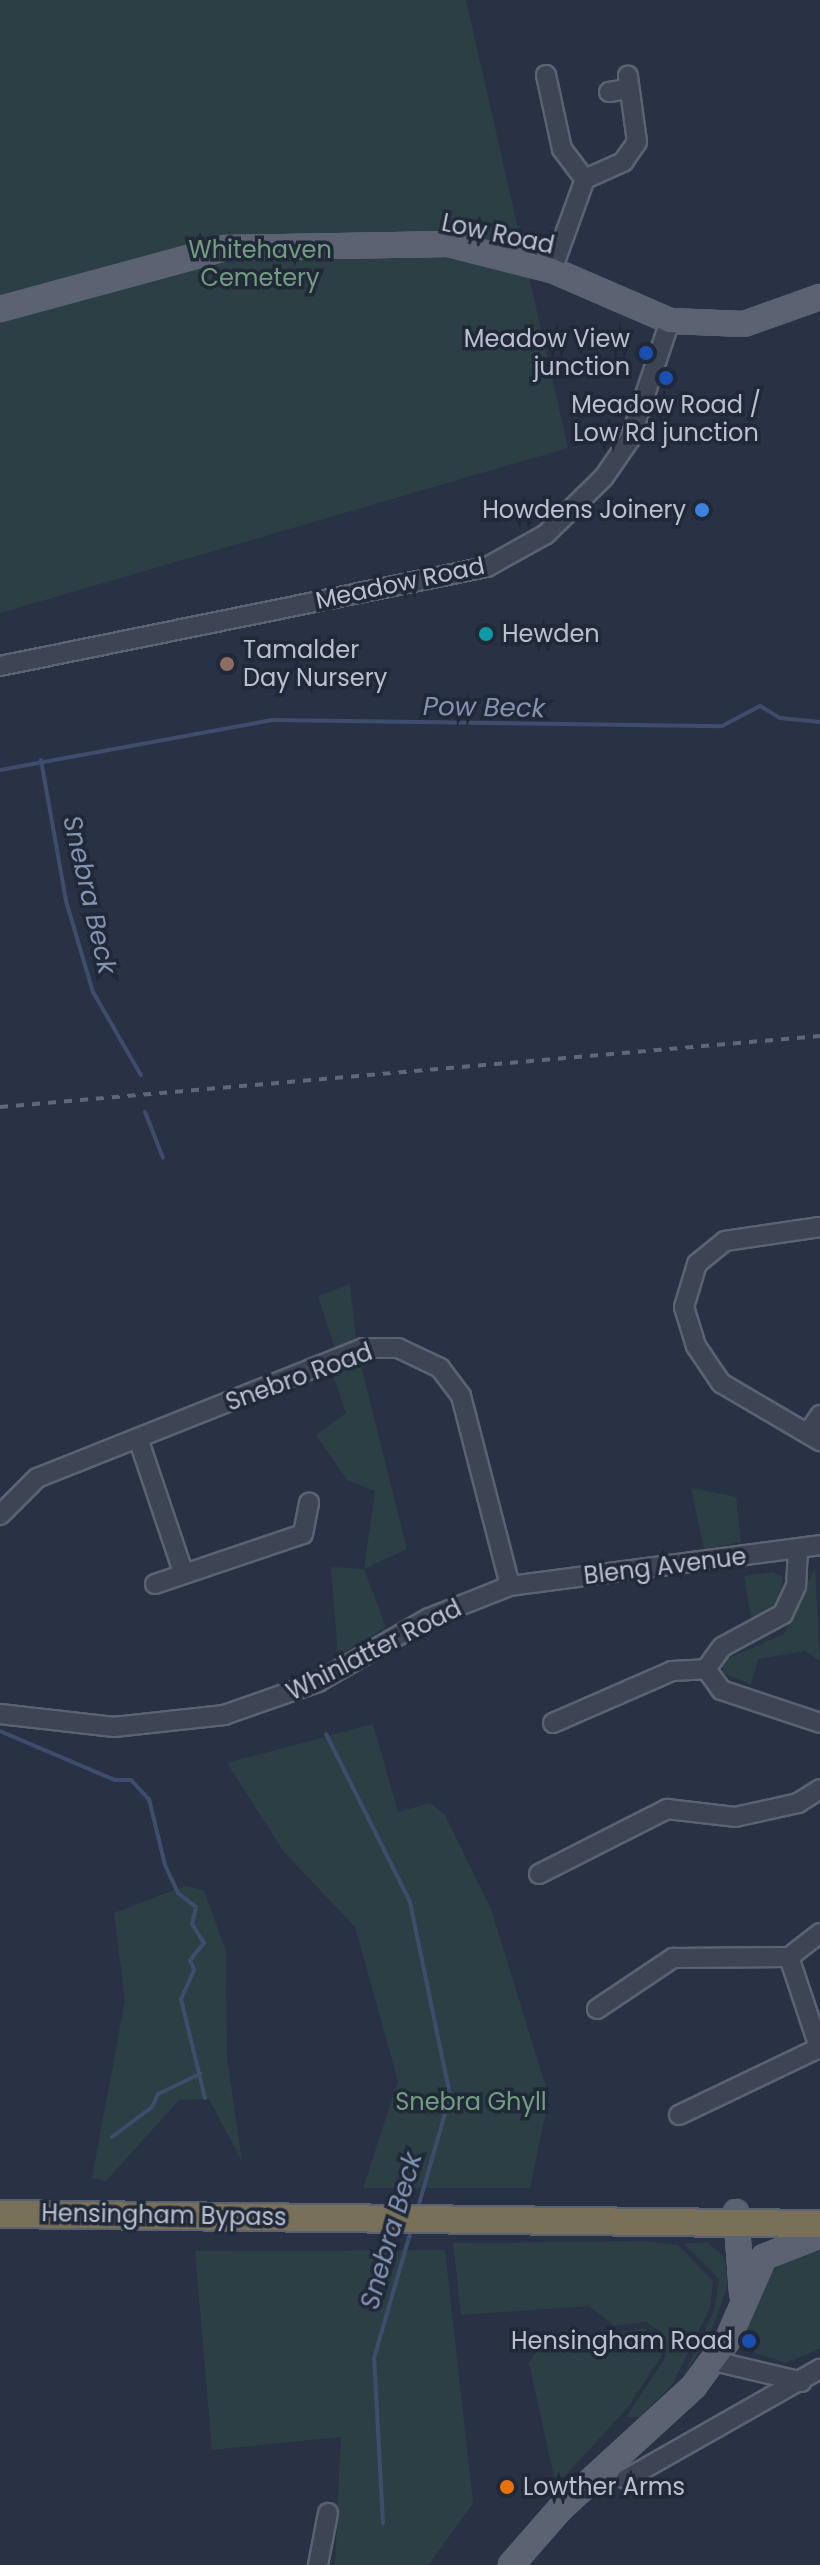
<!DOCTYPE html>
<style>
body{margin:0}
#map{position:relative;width:820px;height:2565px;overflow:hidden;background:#283244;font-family:Poppins,sans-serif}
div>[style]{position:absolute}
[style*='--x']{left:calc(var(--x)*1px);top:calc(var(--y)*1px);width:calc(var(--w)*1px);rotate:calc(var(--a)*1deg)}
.green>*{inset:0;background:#2b3f45}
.stream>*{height:4px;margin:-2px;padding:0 2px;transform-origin:2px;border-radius:2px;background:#3f4d6c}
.roads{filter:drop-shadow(2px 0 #5b6271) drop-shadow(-2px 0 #5b6271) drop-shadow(0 2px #5b6271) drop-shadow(0 -2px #5b6271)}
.minor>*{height:18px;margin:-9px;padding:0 9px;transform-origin:9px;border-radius:9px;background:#3d4453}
.major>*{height:22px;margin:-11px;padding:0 11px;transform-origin:11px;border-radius:11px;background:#5b6373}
.highway>*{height:26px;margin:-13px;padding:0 13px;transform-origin:13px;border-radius:13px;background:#79705a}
.rail>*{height:4px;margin-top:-2px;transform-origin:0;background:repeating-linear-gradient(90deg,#5f687a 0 8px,transparent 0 16px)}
.dots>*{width:22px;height:22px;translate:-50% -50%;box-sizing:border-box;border:4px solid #212939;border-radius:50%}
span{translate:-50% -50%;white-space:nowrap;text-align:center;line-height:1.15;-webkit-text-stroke:7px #212939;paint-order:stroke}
.street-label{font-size:24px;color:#bac0cd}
.park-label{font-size:24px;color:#729d80}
.poi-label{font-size:24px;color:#bac0cd}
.right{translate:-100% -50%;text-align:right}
.left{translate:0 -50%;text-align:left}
.water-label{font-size:26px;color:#8393b2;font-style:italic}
</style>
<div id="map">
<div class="green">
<div style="clip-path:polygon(0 0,466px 0,568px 448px,0 613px)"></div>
<div style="clip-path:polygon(350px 1284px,356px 1340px,335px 1348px,318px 1296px)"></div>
<div style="clip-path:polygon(360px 1361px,407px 1549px,364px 1569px,386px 1627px,338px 1656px,331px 1567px,364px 1569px,375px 1491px,347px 1480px,316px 1435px,346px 1413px,332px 1372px)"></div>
<div style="clip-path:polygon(691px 1488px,736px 1497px,741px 1542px,704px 1549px)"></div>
<div style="clip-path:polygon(815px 1568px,820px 1661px,805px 1651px,758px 1659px,751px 1684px,724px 1674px,722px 1661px,784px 1634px)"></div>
<div style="clip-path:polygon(773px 1572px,783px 1577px,782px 1591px,772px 1610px,751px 1617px,744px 1576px)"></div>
<div style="clip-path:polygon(373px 1724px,398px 1812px,430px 1803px,445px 1815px,491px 1909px,549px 2097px,530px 2188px,363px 2188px,398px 2081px,355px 1927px,284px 1852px,227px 1763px)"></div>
<div style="clip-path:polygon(185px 1886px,204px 1890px,226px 1951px,227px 2058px,242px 2161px,209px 2099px,179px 2100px,106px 2181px,92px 2178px,125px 2000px,114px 1913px)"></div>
<div style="clip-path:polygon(644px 2241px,678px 2245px,713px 2281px,710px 2308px,672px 2385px,640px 2417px,626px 2417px,666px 2357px,661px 2332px,646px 2322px,615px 2326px,589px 2306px,461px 2315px,453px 2243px)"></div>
<div style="clip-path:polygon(707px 2242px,724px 2257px,728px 2284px,713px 2327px,681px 2381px,714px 2311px,719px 2279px,684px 2244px)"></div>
<div style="clip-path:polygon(445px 2250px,473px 2503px,429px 2565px,335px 2565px,341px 2437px,212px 2450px,195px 2251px)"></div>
<div style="clip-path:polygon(820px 2251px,820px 2349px,785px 2363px,755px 2353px,743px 2339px,762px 2281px,790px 2256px)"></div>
<div style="clip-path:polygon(643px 2328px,655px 2335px,662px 2355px,629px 2406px,556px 2486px,529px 2363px,539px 2348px)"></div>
</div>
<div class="stream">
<div style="--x:41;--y:760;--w:143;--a:79.9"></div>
<div style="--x:66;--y:901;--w:95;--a:73.5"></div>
<div style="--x:93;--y:992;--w:96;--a:60"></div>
<div style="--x:0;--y:770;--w:278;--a:-10.4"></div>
<div style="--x:273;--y:720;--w:449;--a:0.8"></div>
<div style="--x:722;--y:726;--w:43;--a:-27.8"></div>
<div style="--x:760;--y:706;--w:23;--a:31"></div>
<div style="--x:780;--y:718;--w:40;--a:5.7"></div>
<div style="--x:145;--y:1112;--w:49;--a:68.6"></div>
<div style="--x:0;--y:1731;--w:125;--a:23.1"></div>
<div style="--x:115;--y:1780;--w:16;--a:0"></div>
<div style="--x:131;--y:1780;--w:26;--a:47"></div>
<div style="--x:149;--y:1799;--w:68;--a:76.4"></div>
<div style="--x:165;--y:1865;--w:31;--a:65"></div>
<div style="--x:178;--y:1893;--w:23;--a:38"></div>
<div style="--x:196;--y:1907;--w:17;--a:103"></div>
<div style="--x:192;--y:1924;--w:22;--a:58"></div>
<div style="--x:204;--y:1943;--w:22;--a:129"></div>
<div style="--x:190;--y:1960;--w:11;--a:68"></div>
<div style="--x:194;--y:1970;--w:32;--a:114"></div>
<div style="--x:181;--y:1999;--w:102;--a:76.4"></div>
<div style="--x:326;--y:1734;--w:188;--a:63.4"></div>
<div style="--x:410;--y:1902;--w:198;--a:78.3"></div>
<div style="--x:450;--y:2096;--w:120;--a:106"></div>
<div style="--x:112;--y:2137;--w:50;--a:-36.9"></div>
<div style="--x:152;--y:2107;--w:14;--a:-65"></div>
<div style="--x:158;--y:2094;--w:47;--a:-25.5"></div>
<div style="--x:383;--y:2523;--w:165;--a:-93.1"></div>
<div style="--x:374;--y:2358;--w:136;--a:-73.8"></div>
</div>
<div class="roads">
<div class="minor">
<div style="--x:546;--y:75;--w:76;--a:77.8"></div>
<div style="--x:562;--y:149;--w:38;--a:53"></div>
<div style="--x:609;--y:92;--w:20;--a:-9"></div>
<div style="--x:552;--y:270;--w:97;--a:-70.1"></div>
<div style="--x:585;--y:179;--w:42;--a:-24.1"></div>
<div style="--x:623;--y:162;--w:24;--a:-55"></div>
<div style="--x:637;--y:142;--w:67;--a:-97.8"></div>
<div style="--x:0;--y:666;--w:497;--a:-11.5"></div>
<div style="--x:487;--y:567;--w:68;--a:-29.2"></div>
<div style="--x:546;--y:534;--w:81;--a:-44.5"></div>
<div style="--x:604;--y:477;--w:46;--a:-55.6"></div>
<div style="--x:630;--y:439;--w:125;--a:-71.3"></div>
<div style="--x:820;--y:1227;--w:96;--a:171.6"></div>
<div style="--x:725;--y:1241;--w:36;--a:141"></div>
<div style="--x:697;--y:1264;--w:45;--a:106.8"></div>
<div style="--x:684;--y:1307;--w:41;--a:72.9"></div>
<div style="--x:696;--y:1346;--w:45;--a:56"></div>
<div style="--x:721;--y:1383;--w:115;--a:30.4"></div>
<div style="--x:808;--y:1433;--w:22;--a:-56"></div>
<div style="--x:138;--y:1438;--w:141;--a:71.4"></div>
<div style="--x:0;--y:1515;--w:52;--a:-45"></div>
<div style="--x:37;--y:1478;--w:351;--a:-21.7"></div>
<div style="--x:363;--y:1348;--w:35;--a:0"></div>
<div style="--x:398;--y:1348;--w:47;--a:25.5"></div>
<div style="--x:440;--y:1368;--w:35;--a:53"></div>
<div style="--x:461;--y:1396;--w:196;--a:75.5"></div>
<div style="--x:798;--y:1549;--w:37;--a:93"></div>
<div style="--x:796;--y:1586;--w:31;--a:115"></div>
<div style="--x:783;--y:1614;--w:69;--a:151.6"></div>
<div style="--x:722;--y:1647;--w:27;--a:126"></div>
<div style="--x:706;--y:1669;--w:26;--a:54"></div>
<div style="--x:721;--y:1690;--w:104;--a:18.4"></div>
<div style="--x:155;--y:1584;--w:156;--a:-18.7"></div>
<div style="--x:303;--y:1534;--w:32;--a:-79"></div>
<div style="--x:0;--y:1714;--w:115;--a:6.5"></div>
<div style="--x:114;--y:1727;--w:111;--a:-6.2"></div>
<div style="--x:224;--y:1715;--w:100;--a:-19.3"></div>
<div style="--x:318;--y:1682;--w:128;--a:-30"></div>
<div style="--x:429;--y:1618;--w:87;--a:-21.6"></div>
<div style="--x:510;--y:1586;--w:313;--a:-7.5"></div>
<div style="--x:553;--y:1723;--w:130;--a:-23.6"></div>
<div style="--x:672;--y:1671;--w:34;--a:-3"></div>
<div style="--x:539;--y:1874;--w:144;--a:-26.9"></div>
<div style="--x:667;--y:1809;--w:68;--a:6.7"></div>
<div style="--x:735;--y:1817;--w:65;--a:-12.5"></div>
<div style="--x:798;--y:1803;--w:26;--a:-32"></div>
<div style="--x:820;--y:1933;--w:39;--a:142"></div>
<div style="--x:789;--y:1957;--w:98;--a:71.6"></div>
<div style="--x:597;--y:2009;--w:92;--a:-33.9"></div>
<div style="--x:673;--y:1958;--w:116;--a:-0.5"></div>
<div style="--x:679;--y:2115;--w:155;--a:-25.6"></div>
<div style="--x:714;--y:2361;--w:90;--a:13.4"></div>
<div style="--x:626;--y:2479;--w:223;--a:-29.6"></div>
<div style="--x:318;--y:2565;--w:53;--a:-79.1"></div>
</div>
<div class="major">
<div style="--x:0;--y:309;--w:233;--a:-15.2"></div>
<div style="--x:225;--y:248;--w:224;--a:-1"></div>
<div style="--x:449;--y:244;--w:106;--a:14.2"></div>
<div style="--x:552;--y:270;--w:129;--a:23.4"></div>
<div style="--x:670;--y:321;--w:74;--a:2.3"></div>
<div style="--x:744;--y:324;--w:81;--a:-19.6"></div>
<div style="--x:736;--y:2212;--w:81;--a:85.8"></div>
<div style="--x:511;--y:2565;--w:74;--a:-48.8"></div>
<div style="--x:560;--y:2509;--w:182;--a:-42.5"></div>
<div style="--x:694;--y:2386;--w:56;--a:-53.7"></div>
<div style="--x:727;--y:2341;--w:92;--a:-66.2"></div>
<div style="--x:764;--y:2257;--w:60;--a:-21.4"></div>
</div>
<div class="highway">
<div style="--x:0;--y:2214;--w:820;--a:0.7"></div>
</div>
</div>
<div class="rail">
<div style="--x:0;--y:1107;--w:823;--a:-4.95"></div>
</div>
<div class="dots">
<div style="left:646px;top:353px;background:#1a4fb4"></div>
<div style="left:666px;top:378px;background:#1a4fb4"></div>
<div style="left:702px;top:510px;background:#3f7fe0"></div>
<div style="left:486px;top:634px;background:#0f9aa8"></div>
<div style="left:227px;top:664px;background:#8d6e63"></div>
<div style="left:749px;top:2341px;background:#1a4fb4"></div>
<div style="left:507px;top:2487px;background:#e8710a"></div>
</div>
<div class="street-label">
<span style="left:498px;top:234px;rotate:12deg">Low Road</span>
<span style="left:400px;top:583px;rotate:-12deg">Meadow Road</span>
<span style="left:299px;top:1377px;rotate:-20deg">Snebro Road</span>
<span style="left:665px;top:1566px;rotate:-7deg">Bleng Avenue</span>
<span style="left:374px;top:1650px;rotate:-27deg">Whinlatter Road</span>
<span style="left:164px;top:2215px;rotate:1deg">Hensingham Bypass</span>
</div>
<div class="park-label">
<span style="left:260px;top:264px">Whitehaven<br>Cemetery</span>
<span style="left:471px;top:2102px">Snebra Ghyll</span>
</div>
<div class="poi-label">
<span class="right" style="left:630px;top:353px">Meadow View<br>junction</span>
<span style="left:666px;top:419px">Meadow Road /<br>Low Rd junction</span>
<span class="right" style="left:686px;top:510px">Howdens Joinery</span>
<span class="left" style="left:502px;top:634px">Hewden</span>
<span class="left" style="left:243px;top:664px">Tamalder<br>Day Nursery</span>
<span class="right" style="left:733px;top:2341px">Hensingham Road</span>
<span class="left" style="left:523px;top:2487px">Lowther Arms</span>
</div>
<div class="water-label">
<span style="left:484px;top:708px;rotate:1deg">Pow Beck</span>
<span style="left:89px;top:895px;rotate:77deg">Snebra Beck</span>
<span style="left:392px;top:2231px;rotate:-74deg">Snebra Beck</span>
</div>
</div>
